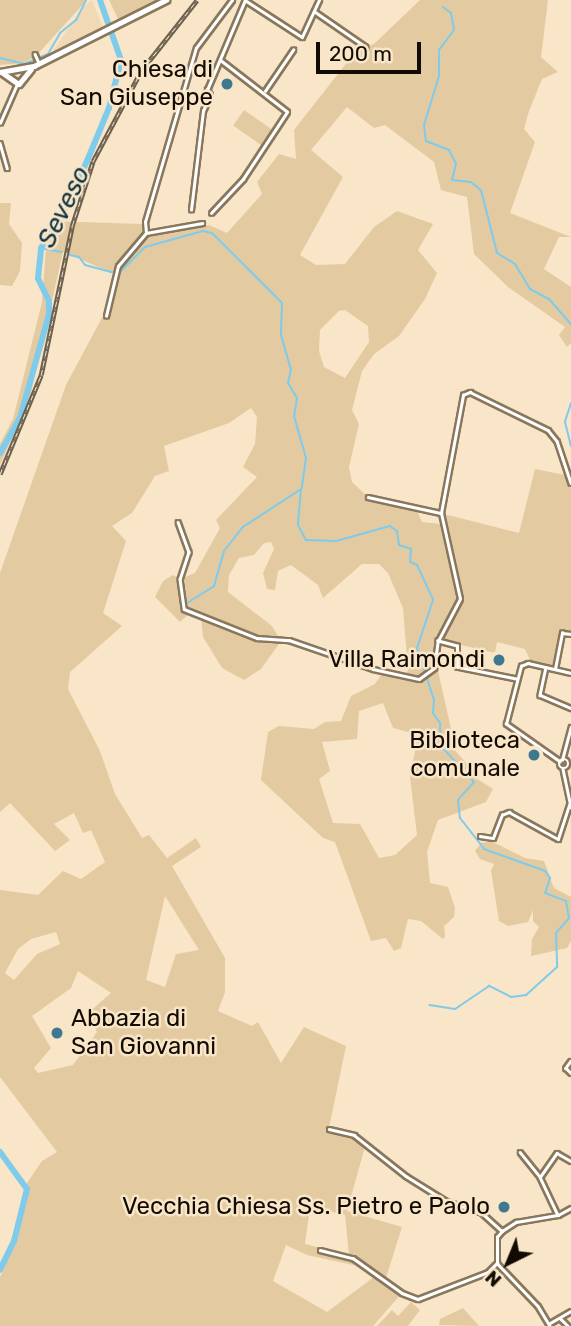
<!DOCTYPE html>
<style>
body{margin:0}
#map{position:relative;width:571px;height:1326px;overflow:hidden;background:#f9e5c7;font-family:Rubik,sans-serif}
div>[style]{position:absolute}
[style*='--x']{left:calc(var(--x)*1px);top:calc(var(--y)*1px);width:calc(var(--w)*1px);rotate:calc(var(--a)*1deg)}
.built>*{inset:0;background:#f1d9b5}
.green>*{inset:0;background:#e4caa1;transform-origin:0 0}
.stream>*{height:2px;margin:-1px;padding:0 1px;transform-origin:1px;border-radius:1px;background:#7ecbeb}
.river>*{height:6px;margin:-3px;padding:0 3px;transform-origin:3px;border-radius:3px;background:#7ecbeb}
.roads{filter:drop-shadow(2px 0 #89775c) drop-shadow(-2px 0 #89775c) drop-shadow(0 2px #89775c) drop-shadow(0 -2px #89775c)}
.street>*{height:2.5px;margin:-1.25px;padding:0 1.25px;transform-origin:1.25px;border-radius:1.25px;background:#fff}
.street>.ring{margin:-1.25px;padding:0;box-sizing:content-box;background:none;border:2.5px solid #fff;border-radius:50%}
.secondary>*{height:4.5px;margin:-2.25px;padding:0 2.25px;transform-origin:2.25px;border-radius:2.25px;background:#fff}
.rail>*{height:4.5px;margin-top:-2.25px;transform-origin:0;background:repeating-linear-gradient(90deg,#f9e5c7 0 5px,#6b604f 0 10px);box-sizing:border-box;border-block:2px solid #6b604f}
.dots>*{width:19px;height:19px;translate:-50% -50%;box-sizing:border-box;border:4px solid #f9e5c7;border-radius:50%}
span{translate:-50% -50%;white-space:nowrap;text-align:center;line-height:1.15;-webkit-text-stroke:5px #f9e5c7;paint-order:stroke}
.poi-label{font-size:24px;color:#110b03}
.right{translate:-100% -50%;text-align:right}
.left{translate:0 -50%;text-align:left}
.water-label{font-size:26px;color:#103442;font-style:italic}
.north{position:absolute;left:473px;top:1228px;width:70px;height:70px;-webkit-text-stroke:5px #f9e5c7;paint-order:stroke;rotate:223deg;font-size:19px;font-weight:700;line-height:28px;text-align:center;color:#110b03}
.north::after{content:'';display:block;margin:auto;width:24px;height:32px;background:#110b03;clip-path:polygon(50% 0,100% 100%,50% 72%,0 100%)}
.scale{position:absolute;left:316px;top:42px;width:105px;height:32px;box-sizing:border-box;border:4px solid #110b03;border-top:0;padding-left:9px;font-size:21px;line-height:24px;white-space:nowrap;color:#110b03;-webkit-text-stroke:5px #f9e5c7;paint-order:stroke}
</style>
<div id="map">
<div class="built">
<div style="clip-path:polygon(92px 0,103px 28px,53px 51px,83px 7px)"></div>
</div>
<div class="green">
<div style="clip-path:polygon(0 0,87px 0,36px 56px,23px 63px,0 65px)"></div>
<div style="clip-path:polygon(109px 0,159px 0,120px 23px)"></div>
<div style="clip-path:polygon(evenodd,420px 0,548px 0,541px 57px,558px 72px,542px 79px,529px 111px,524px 129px,535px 142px,510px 213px,571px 237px,559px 237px,544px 269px,571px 287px,571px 343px,567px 347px,559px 335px,565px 327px,508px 287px,474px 254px,467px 197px,441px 190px,434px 162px,385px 125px,374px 128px,347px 107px,311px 150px,343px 177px,300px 255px,316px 265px,345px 264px,374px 227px,397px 211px,433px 224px,418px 250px,437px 273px,425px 299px,399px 336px,374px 354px,362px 371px,352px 410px,359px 424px,349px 467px,352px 482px,368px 497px,416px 509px,422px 522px,441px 524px,456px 588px,444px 514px,519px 533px,535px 469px,565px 475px,571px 487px,571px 632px,561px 632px,555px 667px,530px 660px,525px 649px,497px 642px,495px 653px,440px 640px,437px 644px,438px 671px,454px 742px,451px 746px,468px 765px,465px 771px,493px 789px,486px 802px,438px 820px,427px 852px,430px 883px,448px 887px,455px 908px,454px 917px,444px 926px,445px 936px,443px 939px,421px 921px,408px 919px,401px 948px,394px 951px,386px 938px,371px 941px,335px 842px,323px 838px,261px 780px,268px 732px,279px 726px,314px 729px,325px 722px,341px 721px,351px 696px,375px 684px,381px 675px,398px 677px,408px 671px,403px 608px,388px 573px,379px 564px,362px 564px,323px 598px,318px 585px,291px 565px,278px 571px,275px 590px,267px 589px,263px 573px,274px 549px,271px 542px,264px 543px,254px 555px,239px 558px,229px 575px,228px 592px,272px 626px,281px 641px,261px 669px,244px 680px,222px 668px,203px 637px,201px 616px,191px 612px,180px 622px,155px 597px,163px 581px,173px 575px,180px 579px,195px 573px,220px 528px,216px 520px,257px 477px,243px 467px,255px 444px,257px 417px,251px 408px,229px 423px,164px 446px,169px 471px,155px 476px,132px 513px,112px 526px,126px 541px,103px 613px,122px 626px,70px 672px,68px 689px,100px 751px,115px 794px,142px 838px,149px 835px,167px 858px,196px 838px,201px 847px,172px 866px,225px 958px,225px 992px,218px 1011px,252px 1026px,258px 1022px,281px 1063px,304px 1027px,346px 1046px,329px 1128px,366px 1143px,347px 1211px,402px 1227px,385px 1281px,402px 1293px,373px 1326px,0 1326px,0 1277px,15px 1241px,27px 1183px,42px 1161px,57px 1152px,0 1077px,0 890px,38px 895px,63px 871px,81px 879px,105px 862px,91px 830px,83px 833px,74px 813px,54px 824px,70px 840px,55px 851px,10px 803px,0 812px,0 573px,66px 385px,113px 297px,115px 274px,63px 252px,30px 397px,0 465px,0 444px,13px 419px,42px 302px,48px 221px,142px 224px,142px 238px,209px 225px,227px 233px,262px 194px,257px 182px,279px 154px,296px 159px,294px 130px,352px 56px,375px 43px,420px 0,345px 310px,368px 326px,369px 342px,345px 378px,324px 367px,319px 351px,320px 330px,339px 311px,345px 310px,420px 0,383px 703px,393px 728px,412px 733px,415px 752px,410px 777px,417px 835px,395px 855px,379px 858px,360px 824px,333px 823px,319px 779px,330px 771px,322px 742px,357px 739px,359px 711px,383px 703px,420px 0,165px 896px,199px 950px,176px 954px,165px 987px,146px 980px,165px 896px,420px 0,56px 932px,60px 944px,37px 954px,14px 980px,5px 973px,18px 949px,31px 939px,56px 932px,420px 0,78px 971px,111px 993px,88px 1013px,97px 1032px,73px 1065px,38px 1073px,34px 1068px,51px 1048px,32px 1016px,71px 988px,78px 971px,420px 0,310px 1207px,345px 1215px,349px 1255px,305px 1244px,310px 1207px,420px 0,286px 1245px,307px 1255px,358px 1266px,374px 1277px,327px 1312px,273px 1281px,286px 1245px)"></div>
<div style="left:244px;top:110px;width:35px;height:19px;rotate:35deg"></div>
<div style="clip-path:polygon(0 203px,11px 203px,9px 224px,22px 243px,20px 271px,12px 286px,0 285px)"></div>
<div style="clip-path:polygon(491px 841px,525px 858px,544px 861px,554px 888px,571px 897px,571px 941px,567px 948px,531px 956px,532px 939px,539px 927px,533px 921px,533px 910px,528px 922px,508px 926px,499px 921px,491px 871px,494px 864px,480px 859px,475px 851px,481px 843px)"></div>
<div style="clip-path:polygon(411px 1302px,420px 1310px,408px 1326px,377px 1326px,392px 1310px,398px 1316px)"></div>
<div style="clip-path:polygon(463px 1308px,479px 1326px,439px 1325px,440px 1319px)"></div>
</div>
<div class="stream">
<div style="--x:443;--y:7;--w:10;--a:37"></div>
<div style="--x:451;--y:13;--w:17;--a:80"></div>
<div style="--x:454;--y:30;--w:25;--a:127"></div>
<div style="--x:439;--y:50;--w:26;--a:90"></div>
<div style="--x:439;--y:76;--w:51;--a:107"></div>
<div style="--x:424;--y:125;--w:16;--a:83"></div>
<div style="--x:426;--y:141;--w:25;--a:21"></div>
<div style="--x:449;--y:150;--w:16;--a:63"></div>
<div style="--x:456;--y:164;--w:16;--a:104"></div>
<div style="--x:452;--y:180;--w:19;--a:6"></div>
<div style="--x:471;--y:182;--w:13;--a:39"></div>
<div style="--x:481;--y:190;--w:65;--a:75.7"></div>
<div style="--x:497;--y:253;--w:21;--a:31"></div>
<div style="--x:515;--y:264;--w:29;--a:59"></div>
<div style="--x:530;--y:289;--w:21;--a:28"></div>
<div style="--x:549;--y:299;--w:33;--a:49"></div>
<div style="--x:0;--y:58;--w:25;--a:14"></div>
<div style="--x:24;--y:64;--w:26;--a:-23"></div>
<div style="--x:48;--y:54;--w:24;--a:-60"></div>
<div style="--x:60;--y:33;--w:21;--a:-39"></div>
<div style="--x:76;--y:20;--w:22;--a:-63"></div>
<div style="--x:41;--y:248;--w:21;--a:11"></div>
<div style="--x:70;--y:255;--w:9;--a:13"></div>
<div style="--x:79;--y:257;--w:10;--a:53"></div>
<div style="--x:85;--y:265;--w:28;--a:15"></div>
<div style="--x:118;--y:274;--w:38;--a:-45"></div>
<div style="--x:145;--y:247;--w:60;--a:-15.4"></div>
<div style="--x:203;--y:231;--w:9;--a:13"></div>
<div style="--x:212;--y:233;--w:99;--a:45"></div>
<div style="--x:282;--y:303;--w:32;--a:92"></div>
<div style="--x:281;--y:335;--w:35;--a:74"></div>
<div style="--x:291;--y:369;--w:14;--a:102"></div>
<div style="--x:288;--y:383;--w:17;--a:59"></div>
<div style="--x:297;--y:398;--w:18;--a:99"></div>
<div style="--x:294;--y:416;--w:44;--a:74.1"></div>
<div style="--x:306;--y:458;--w:30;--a:98"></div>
<div style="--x:571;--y:403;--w:20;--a:108"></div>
<div style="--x:565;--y:422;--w:25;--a:76"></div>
<div style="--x:187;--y:603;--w:32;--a:-32"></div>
<div style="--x:214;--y:586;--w:36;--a:-74"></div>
<div style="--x:224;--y:551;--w:31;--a:-52"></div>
<div style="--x:243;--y:527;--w:69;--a:-33.2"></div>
<div style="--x:301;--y:489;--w:36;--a:95"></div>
<div style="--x:298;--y:525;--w:17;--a:62"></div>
<div style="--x:306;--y:540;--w:30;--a:2"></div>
<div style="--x:336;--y:541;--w:56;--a:-15.5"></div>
<div style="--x:390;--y:526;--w:9;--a:36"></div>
<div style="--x:397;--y:531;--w:14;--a:82"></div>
<div style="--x:399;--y:545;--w:13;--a:18"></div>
<div style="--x:411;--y:549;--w:13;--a:94"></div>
<div style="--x:410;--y:562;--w:8;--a:23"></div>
<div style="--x:417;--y:565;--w:38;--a:65"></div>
<div style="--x:433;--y:600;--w:51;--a:108.4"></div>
<div style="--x:417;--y:648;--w:55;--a:71.9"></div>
<div style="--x:434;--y:700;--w:13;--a:94"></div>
<div style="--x:433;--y:713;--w:12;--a:55"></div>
<div style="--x:440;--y:723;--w:23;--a:88"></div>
<div style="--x:441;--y:746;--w:49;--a:47.5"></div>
<div style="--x:474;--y:782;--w:24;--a:132"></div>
<div style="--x:458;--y:800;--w:18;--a:84"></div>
<div style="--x:460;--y:818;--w:39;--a:52"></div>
<div style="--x:484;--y:849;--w:65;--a:19.8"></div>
<div style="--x:545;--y:871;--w:9;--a:54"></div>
<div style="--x:550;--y:878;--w:16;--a:108"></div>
<div style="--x:545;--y:893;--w:22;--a:21"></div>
<div style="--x:566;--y:901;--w:17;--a:80"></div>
<div style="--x:569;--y:918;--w:20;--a:131"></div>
<div style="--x:556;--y:933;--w:34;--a:88"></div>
<div style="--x:557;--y:967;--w:42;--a:137.9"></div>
<div style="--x:526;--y:995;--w:15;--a:172"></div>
<div style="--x:511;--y:997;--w:25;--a:-153"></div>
<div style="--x:489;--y:986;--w:41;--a:145.9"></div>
<div style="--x:455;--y:1009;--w:26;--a:-171"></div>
</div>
<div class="river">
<div style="--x:0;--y:453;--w:40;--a:-60.3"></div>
<div style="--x:20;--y:418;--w:108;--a:-74.4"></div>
<div style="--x:49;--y:314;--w:13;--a:-90"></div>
<div style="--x:49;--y:301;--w:25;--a:-116"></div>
<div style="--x:38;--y:278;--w:30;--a:-84"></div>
<div style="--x:41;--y:248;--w:32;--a:-56"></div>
<div style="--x:59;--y:221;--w:66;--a:-65"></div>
<div style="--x:87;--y:161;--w:57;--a:-67.5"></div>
<div style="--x:109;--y:108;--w:49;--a:-76"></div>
<div style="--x:121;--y:60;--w:64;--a:-109.3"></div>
<div style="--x:0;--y:1152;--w:46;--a:53.9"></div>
<div style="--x:27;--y:1189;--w:54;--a:104"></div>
<div style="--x:14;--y:1241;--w:32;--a:116"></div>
</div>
<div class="roads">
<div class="street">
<div style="--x:245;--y:0;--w:68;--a:33"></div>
<div style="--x:302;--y:37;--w:41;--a:-65.3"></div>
<div style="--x:314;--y:11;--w:63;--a:34.7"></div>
<div style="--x:35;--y:54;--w:10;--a:66"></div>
<div style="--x:265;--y:91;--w:50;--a:-55.7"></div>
<div style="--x:0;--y:123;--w:43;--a:-66.4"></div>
<div style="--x:0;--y:143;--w:26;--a:74"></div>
<div style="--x:191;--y:210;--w:100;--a:-83.1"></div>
<div style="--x:203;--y:111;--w:17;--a:-66"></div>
<div style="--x:210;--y:95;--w:6;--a:-121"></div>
<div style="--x:207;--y:90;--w:98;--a:-67.1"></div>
<div style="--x:211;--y:213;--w:47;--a:-46.7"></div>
<div style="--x:243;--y:179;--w:80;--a:-56.7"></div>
<div style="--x:287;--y:112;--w:83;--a:-142.3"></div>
<div style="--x:146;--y:233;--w:11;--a:-95"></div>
<div style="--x:145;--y:222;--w:181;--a:-73.7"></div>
<div style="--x:196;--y:48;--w:60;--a:-53.1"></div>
<div style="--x:146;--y:233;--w:57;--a:-10.1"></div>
<div style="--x:106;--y:316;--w:51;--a:-76.5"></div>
<div style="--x:118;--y:266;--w:43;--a:-49.7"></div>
<div style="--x:368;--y:497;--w:75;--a:12.4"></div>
<div style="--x:178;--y:522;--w:32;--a:70"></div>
<div style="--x:189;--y:552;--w:28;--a:108"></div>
<div style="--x:180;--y:579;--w:30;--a:82"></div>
<div style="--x:184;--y:609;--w:79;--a:21.7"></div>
<div style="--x:257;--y:638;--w:32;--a:4"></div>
<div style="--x:289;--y:640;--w:89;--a:19"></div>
<div style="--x:373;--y:669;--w:47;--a:12.3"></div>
<div style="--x:419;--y:679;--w:19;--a:-36"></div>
<div style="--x:434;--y:668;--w:27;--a:-82"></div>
<div style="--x:546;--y:667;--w:29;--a:102"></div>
<div style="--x:540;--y:695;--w:34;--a:23"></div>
<div style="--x:555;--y:669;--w:37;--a:-79"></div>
<div style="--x:562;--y:633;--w:9;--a:6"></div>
<div style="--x:516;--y:679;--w:60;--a:-168.5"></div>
<div style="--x:457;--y:667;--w:21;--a:-90"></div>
<div style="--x:457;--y:646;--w:20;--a:-165"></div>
<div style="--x:438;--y:641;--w:47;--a:-62.4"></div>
<div style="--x:460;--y:599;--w:88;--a:-102.5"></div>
<div style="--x:441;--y:513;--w:120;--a:-79.4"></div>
<div style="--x:463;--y:395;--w:8;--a:-23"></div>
<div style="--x:470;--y:392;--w:87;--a:26"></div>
<div style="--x:548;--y:430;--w:14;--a:51"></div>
<div style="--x:557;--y:441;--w:44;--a:71.6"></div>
<div class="ring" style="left:559px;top:759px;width:7.5px;height:7.5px"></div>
<div style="--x:562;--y:760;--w:34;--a:-75"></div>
<div style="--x:560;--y:762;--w:66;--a:-144.9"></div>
<div style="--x:506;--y:724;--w:60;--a:-75.5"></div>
<div style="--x:521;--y:666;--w:8;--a:-23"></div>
<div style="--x:528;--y:663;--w:44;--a:13.1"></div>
<div style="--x:563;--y:769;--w:39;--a:78"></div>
<div style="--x:480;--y:836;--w:13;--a:9"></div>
<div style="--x:493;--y:838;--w:25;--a:-69"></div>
<div style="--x:502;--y:815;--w:8;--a:-23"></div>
<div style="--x:509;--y:812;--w:56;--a:28.9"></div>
<div style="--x:558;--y:839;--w:36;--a:-72"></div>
<div style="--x:571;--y:1061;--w:9;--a:126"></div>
<div style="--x:566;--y:1068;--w:7;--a:45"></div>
<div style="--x:329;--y:1129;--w:26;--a:13"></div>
<div style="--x:354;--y:1135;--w:66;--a:38.3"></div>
<div style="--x:406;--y:1176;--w:47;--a:32"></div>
<div style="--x:446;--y:1201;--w:38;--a:18"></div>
<div style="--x:482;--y:1213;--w:27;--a:42"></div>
<div style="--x:520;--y:1152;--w:32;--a:51"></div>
<div style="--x:540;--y:1177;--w:29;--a:-55"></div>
<div style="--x:557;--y:1153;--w:16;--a:30"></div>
<div style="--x:540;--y:1177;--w:42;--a:64.7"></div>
<div style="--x:320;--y:1250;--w:34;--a:14"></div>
<div style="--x:353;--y:1258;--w:60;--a:35.5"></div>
<div style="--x:402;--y:1293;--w:17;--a:21"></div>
<div style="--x:418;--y:1299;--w:75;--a:-21.1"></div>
<div style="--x:488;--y:1272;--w:13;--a:-45"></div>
<div style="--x:497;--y:1263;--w:26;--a:-90"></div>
<div style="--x:497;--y:1237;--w:8;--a:-50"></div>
<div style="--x:502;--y:1231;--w:17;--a:-33"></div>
<div style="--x:516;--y:1222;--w:43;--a:-9.5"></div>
<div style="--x:558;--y:1215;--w:15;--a:-28"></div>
<div style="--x:497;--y:1263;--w:59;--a:46.4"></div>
<div style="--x:538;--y:1306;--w:23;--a:59"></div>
<div style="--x:560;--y:1318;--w:11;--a:45"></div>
<div style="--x:550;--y:1323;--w:24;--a:-30"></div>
</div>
<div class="secondary">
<div style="--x:0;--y:72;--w:35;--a:-10"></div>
<div style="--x:34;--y:66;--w:148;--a:-26.6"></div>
<div style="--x:3;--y:73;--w:19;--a:35"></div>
<div style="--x:19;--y:84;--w:19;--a:-51"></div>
</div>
</div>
<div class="rail">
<div style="--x:0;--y:474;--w:107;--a:-67.5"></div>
<div style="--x:41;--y:375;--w:152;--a:-78.2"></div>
<div style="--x:72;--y:226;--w:68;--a:-72.1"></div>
<div style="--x:93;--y:161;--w:102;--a:-61.9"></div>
<div style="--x:141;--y:71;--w:90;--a:-51.7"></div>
</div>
<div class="dots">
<div style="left:227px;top:84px;background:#3e7991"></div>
<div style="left:499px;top:660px;background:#3e7991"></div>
<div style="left:534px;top:755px;background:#3e7991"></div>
<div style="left:57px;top:1033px;background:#3e7991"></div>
<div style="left:504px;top:1207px;background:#3e7991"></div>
</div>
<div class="poi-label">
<span class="right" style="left:213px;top:84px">Chiesa di<br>San Giuseppe</span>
<span class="right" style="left:485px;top:660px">Villa Raimondi</span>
<span class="right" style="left:520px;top:755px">Biblioteca<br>comunale</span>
<span class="left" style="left:71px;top:1033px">Abbazia di<br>San Giovanni</span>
<span class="right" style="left:490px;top:1207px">Vecchia Chiesa Ss. Pietro e Paolo</span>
</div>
<div class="water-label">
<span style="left:64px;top:207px;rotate:-64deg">Seveso</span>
</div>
<div class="north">N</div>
<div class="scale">200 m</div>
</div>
